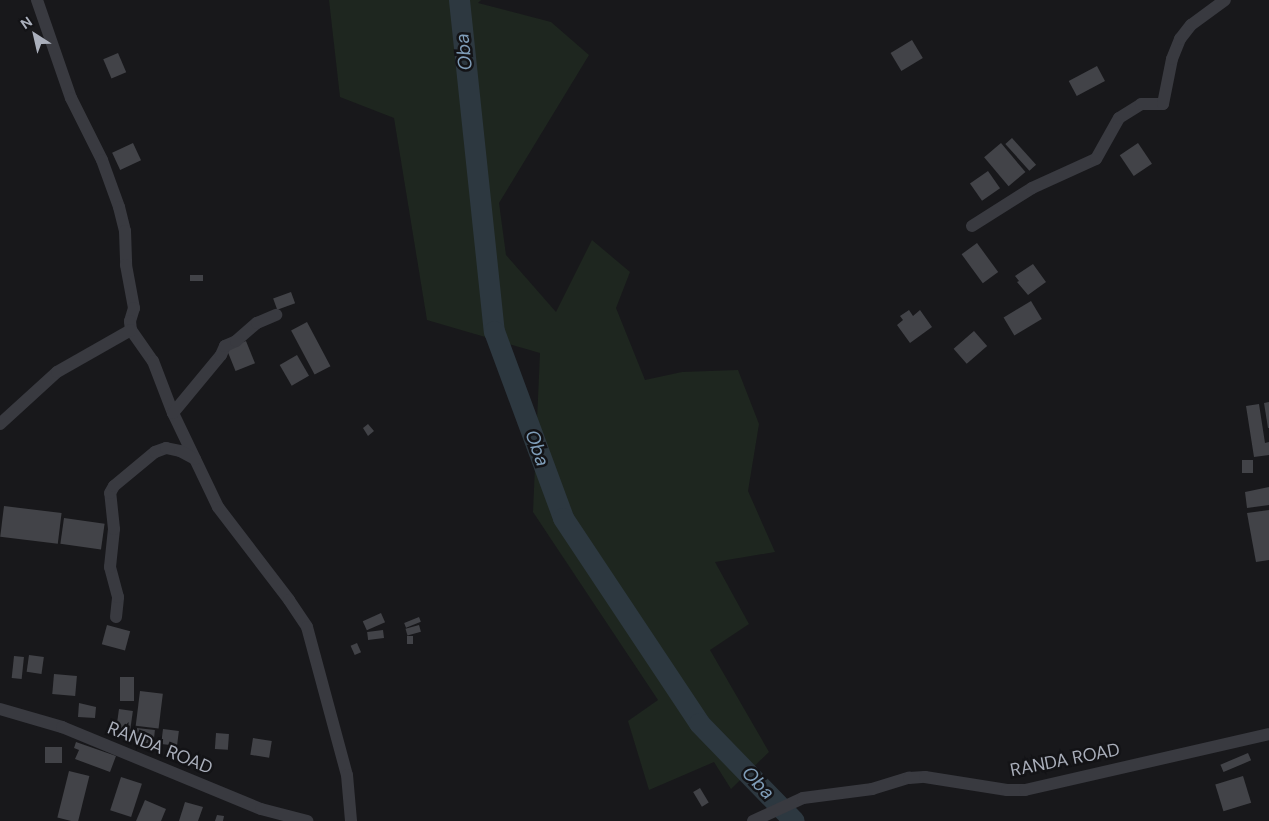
<!DOCTYPE html>
<style>
body{margin:0}
#map{position:relative;width:1269px;height:821px;overflow:hidden;background:#18181b;font-family:"DM Sans",sans-serif}
div>[style]{position:absolute}
[style*='--x']{left:calc(var(--x)*1px);top:calc(var(--y)*1px);width:calc(var(--w)*1px);rotate:calc(var(--a)*1deg)}
.green>*{inset:0;background:#1e261f}
.river>*{height:21px;margin:-10.5px;padding:0 10.5px;transform-origin:10.5px;border-radius:10.5px;background:#2d3840}
.building>*{inset:0;background:#424348;transform-origin:0 0}
.street>*{height:12px;margin:-6px;padding:0 6px;transform-origin:6px;border-radius:6px;background:#393a40}
span{translate:-50% -50%;white-space:nowrap;text-align:center;line-height:1.15;-webkit-text-stroke:5px #131316;paint-order:stroke}
.street-label{font-size:18px;color:#aaafbb}
.water-label{font-size:19px;color:#7f9db8;font-style:italic}
.north{position:absolute;left:10px;top:10px;width:50px;height:50px;-webkit-text-stroke:4px #131316;paint-order:stroke;rotate:325deg;font-size:14px;font-weight:700;line-height:20px;text-align:center;color:#aaafbb}
.north::after{content:'';display:block;margin:auto;width:18px;height:22px;background:#aaafbb;clip-path:polygon(50% 0,100% 100%,50% 72%,0 100%)}
</style>
<div id="map">
<div class="green">
<div style="clip-path:polygon(329px 0,481px 0,478px 3px,551px 22px,589px 55px,499px 203px,506px 255px,556px 312px,592px 240px,630px 272px,616px 308px,645px 380px,682px 372px,738px 370px,759px 424px,748px 491px,775px 552px,715px 562px,749px 624px,710px 650px,769px 752px,731px 789px,714px 762px,649px 790px,628px 721px,658px 700px,533px 512px,540px 353px,427px 320px,394px 118px,340px 97px)"></div>
</div>
<div class="river">
<div style="--x:459;--y:0;--w:333;--a:84"></div>
<div style="--x:494;--y:331;--w:199;--a:69.7"></div>
<div style="--x:563;--y:518;--w:246;--a:56.4"></div>
<div style="--x:699;--y:723;--w:136;--a:45.9"></div>
</div>
<div class="building">
<div style="left:912px;top:40px;width:21px;height:25px;rotate:59deg"></div>
<div style="left:118px;top:53px;width:21px;height:16px;rotate:67deg"></div>
<div style="left:1097px;top:66px;width:17px;height:32px;rotate:62deg"></div>
<div style="left:1012px;top:138px;width:36px;height:9px;rotate:48deg"></div>
<div style="left:133px;top:143px;width:19px;height:23px;rotate:65deg"></div>
<div style="left:1001px;top:143px;width:38px;height:22px;rotate:50deg"></div>
<div style="left:1138px;top:143px;width:25px;height:22px;rotate:56deg"></div>
<div style="left:988px;top:171px;width:21px;height:22px;rotate:55deg"></div>
<div style="left:977px;top:243px;width:36px;height:19px;rotate:54deg"></div>
<div style="clip-path:polygon(1033px 264px,1046px 282px,1028px 295px,1017px 282px,1019px 281px,1015px 276px)"></div>
<div style="left:190px;top:275px;width:13px;height:6px"></div>
<div style="left:291px;top:292px;width:12px;height:19px;rotate:70deg"></div>
<div style="left:1031px;top:301px;width:21px;height:32px;rotate:59deg"></div>
<div style="clip-path:polygon(909px 310px,913px 316px,920px 310px,932px 327px,910px 343px,897px 325px,903px 320px,900px 316px)"></div>
<div style="left:307px;top:322px;width:50px;height:18px;rotate:62deg"></div>
<div style="left:974px;top:331px;width:20px;height:27px;rotate:49deg"></div>
<div style="left:246px;top:341px;width:24px;height:21px;rotate:68deg"></div>
<div style="left:297px;top:355px;width:24px;height:20px;rotate:60deg"></div>
<div style="clip-path:polygon(1269px 402px,1269px 428px,1268px 428px,1264px 403px)"></div>
<div style="clip-path:polygon(1259px 404px,1265px 443px,1269px 442px,1269px 455px,1254px 457px,1246px 406px)"></div>
<div style="clip-path:polygon(368px 424px,374px 431px,368px 436px,363px 428px)"></div>
<div style="left:1253px;top:460px;width:13px;height:11px;rotate:90deg"></div>
<div style="clip-path:polygon(1269px 487px,1269px 505px,1247px 508px,1245px 492px)"></div>
<div style="left:4px;top:506px;width:58px;height:31px;rotate:7deg"></div>
<div style="clip-path:polygon(1269px 510px,1269px 560px,1256px 562px,1247px 513px)"></div>
<div style="left:64px;top:518px;width:41px;height:26px;rotate:8deg"></div>
<div style="left:381px;top:613px;width:10px;height:20px;rotate:66deg"></div>
<div style="left:419px;top:617px;width:5px;height:16px;rotate:68deg"></div>
<div style="left:107px;top:625px;width:24px;height:20px;rotate:15deg"></div>
<div style="left:419px;top:625px;width:7px;height:14px;rotate:74deg"></div>
<div style="left:383px;top:630px;width:8px;height:16px;rotate:83deg"></div>
<div style="left:407px;top:636px;width:6px;height:8px"></div>
<div style="left:357px;top:643px;width:10px;height:7px;rotate:66deg"></div>
<div style="left:29px;top:655px;width:15px;height:17px;rotate:8deg"></div>
<div style="left:14px;top:656px;width:10px;height:22px;rotate:6deg"></div>
<div style="left:54px;top:674px;width:23px;height:20px;rotate:5deg"></div>
<div style="left:120px;top:677px;width:14px;height:24px"></div>
<div style="left:140px;top:691px;width:23px;height:35px;rotate:7deg"></div>
<div style="clip-path:polygon(79px 703px,96px 707px,95px 718px,78px 717px)"></div>
<div style="left:119px;top:709px;width:14px;height:24px;rotate:8deg"></div>
<div style="left:137px;top:728px;width:18px;height:14px;rotate:6deg"></div>
<div style="left:163px;top:729px;width:16px;height:15px;rotate:7deg"></div>
<div style="left:216px;top:733px;width:13px;height:16px;rotate:4deg"></div>
<div style="left:253px;top:738px;width:19px;height:17px;rotate:9deg"></div>
<div style="clip-path:polygon(76px 742px,116px 756px,110px 772px,75px 759px,79px 750px,74px 748px)"></div>
<div style="left:62px;top:747px;width:16px;height:17px;rotate:90deg"></div>
<div style="left:1248px;top:753px;width:8px;height:30px;rotate:67deg"></div>
<div style="left:69px;top:771px;width:21px;height:48px;rotate:14deg"></div>
<div style="left:1243px;top:776px;width:28px;height:29px;rotate:73deg"></div>
<div style="left:121px;top:777px;width:22px;height:35px;rotate:18deg"></div>
<div style="left:700px;top:788px;width:17px;height:8px;rotate:59deg"></div>
<div style="clip-path:polygon(145px 800px,166px 809px,161px 821px,136px 821px)"></div>
<div style="clip-path:polygon(185px 802px,203px 807px,198px 821px,179px 821px)"></div>
<div style="clip-path:polygon(217px 815px,224px 816px,223px 821px,215px 821px)"></div>
</div>
<div class="street">
<div style="--x:37;--y:0;--w:104;--a:70.9"></div>
<div style="--x:71;--y:98;--w:69;--a:63.4"></div>
<div style="--x:102;--y:160;--w:50;--a:70.1"></div>
<div style="--x:119;--y:207;--w:25;--a:76"></div>
<div style="--x:125;--y:231;--w:34;--a:88"></div>
<div style="--x:126;--y:265;--w:44;--a:79.5"></div>
<div style="--x:134;--y:308;--w:14;--a:107"></div>
<div style="--x:130;--y:321;--w:9;--a:84"></div>
<div style="--x:131;--y:330;--w:38;--a:55"></div>
<div style="--x:153;--y:361;--w:56;--a:69"></div>
<div style="--x:173;--y:413;--w:104;--a:64.4"></div>
<div style="--x:218;--y:507;--w:117;--a:52.6"></div>
<div style="--x:289;--y:600;--w:32;--a:56"></div>
<div style="--x:307;--y:627;--w:153;--a:74.9"></div>
<div style="--x:347;--y:775;--w:46;--a:85"></div>
<div style="--x:972;--y:226;--w:71;--a:-32.3"></div>
<div style="--x:1032;--y:188;--w:70;--a:-24.4"></div>
<div style="--x:1096;--y:159;--w:47;--a:-60.7"></div>
<div style="--x:1119;--y:118;--w:26;--a:-32"></div>
<div style="--x:1141;--y:104;--w:22;--a:0"></div>
<div style="--x:1163;--y:104;--w:46;--a:-78.7"></div>
<div style="--x:1172;--y:59;--w:22;--a:-68"></div>
<div style="--x:1180;--y:39;--w:18;--a:-52"></div>
<div style="--x:1191;--y:25;--w:42;--a:-36.3"></div>
<div style="--x:173;--y:413;--w:75;--a:-50.4"></div>
<div style="--x:221;--y:355;--w:10;--a:-66"></div>
<div style="--x:225;--y:346;--w:12;--a:-24"></div>
<div style="--x:236;--y:341;--w:28;--a:-41"></div>
<div style="--x:257;--y:323;--w:21;--a:-23"></div>
<div style="--x:0;--y:424;--w:77;--a:-42.4"></div>
<div style="--x:57;--y:372;--w:85;--a:-29.6"></div>
<div style="--x:116;--y:617;--w:20;--a:-84"></div>
<div style="--x:118;--y:597;--w:31;--a:-105"></div>
<div style="--x:110;--y:567;--w:38;--a:-84"></div>
<div style="--x:114;--y:529;--w:36;--a:-96"></div>
<div style="--x:110;--y:493;--w:8;--a:-60"></div>
<div style="--x:114;--y:486;--w:53;--a:-39.7"></div>
<div style="--x:155;--y:452;--w:12;--a:-20"></div>
<div style="--x:166;--y:448;--w:14;--a:12"></div>
<div style="--x:180;--y:451;--w:17;--a:28"></div>
<div style="--x:0;--y:709;--w:65;--a:16.2"></div>
<div style="--x:62;--y:727;--w:215;--a:22.4"></div>
<div style="--x:261;--y:809;--w:48;--a:14.6"></div>
<div style="--x:753;--y:821;--w:55;--a:-24.7"></div>
<div style="--x:803;--y:798;--w:70;--a:-7.4"></div>
<div style="--x:872;--y:789;--w:39;--a:-17"></div>
<div style="--x:909;--y:778;--w:16;--a:-4"></div>
<div style="--x:925;--y:777;--w:83;--a:9"></div>
<div style="--x:1007;--y:790;--w:18;--a:0"></div>
<div style="--x:1025;--y:790;--w:250;--a:-12.9"></div>
</div>
<div class="street-label">
<span style="left:160px;top:748px;rotate:22deg">RANDA ROAD</span>
<span style="left:1065px;top:760px;rotate:-11deg">RANDA ROAD</span>
</div>
<div class="water-label">
<span style="left:464px;top:52px;rotate:-96deg">Oba</span>
<span style="left:537px;top:448px;rotate:70deg">Oba</span>
<span style="left:758px;top:783px;rotate:46deg">Oba</span>
</div>
<div class="north">N</div>
</div>
